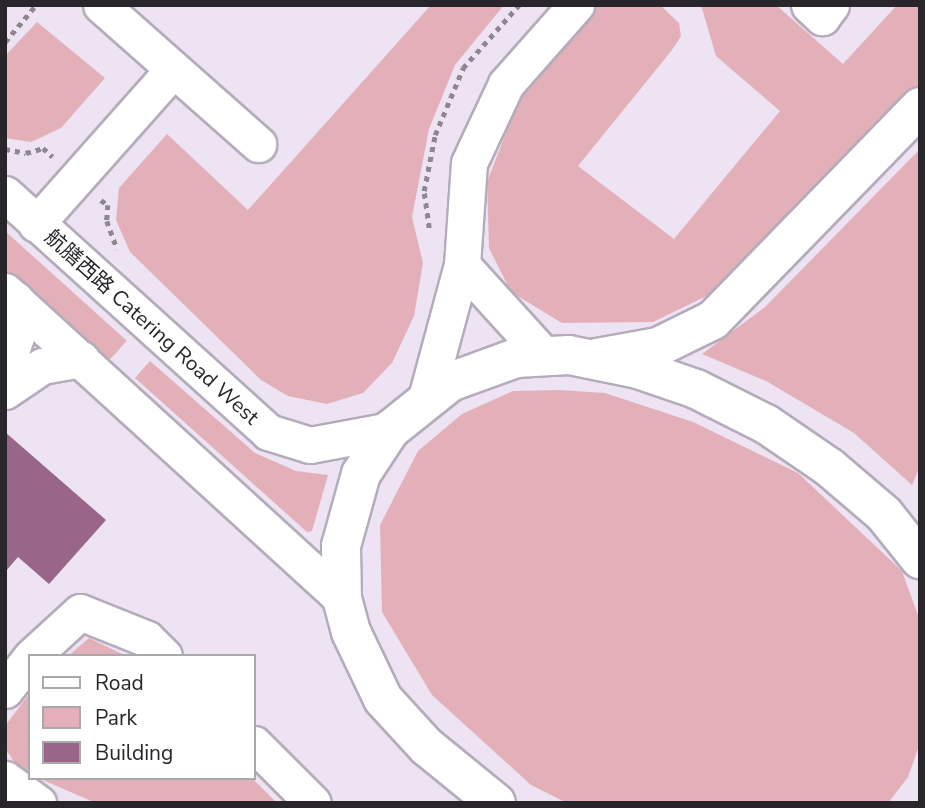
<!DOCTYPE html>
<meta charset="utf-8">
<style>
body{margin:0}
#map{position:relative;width:925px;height:808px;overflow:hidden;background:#ede3f2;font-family:"Nunito Sans","Noto Sans TC",sans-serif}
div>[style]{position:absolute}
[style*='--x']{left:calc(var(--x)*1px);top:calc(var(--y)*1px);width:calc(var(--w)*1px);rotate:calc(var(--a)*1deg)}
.green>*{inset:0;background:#e3b0b9;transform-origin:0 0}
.building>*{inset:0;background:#996588}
.path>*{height:4.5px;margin-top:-2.25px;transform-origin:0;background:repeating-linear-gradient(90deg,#8e8791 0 5px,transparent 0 10px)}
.roads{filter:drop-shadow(2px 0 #b5acbb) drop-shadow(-2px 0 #b5acbb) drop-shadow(0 2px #b5acbb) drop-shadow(0 -2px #b5acbb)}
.minor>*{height:35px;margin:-17.5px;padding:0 17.5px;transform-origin:17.5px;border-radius:17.5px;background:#fff}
.major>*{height:38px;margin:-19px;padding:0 19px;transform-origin:19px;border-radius:19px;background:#fff}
.highway>*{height:38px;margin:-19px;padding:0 19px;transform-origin:19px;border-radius:19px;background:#fff}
span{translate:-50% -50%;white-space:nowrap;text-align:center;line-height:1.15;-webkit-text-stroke:5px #fff;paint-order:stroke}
.street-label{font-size:21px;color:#29262b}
.frame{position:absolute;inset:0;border:7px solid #29262b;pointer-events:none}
.legend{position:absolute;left:28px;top:654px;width:228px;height:126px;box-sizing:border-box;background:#fff;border:2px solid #a9a8aa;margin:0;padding:9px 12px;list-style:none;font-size:21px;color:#29262b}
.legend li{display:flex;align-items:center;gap:14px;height:35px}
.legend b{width:35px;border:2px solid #a9a8aa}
</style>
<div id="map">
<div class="green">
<div style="clip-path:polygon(431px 5px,504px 5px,455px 65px,429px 129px,412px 217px,423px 263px,414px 316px,392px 363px,363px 393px,327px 404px,288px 396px,261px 380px,130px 252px,116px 220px,119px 188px,167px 134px,248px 210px)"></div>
<div style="clip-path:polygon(598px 5px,660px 5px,679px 23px,681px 36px,672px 50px,578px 166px,674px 239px,780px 111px,716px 56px,701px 5px,776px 5px,843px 64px,897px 5px,920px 5px,920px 84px,780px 222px,719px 290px,653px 322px,562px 323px,511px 292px,489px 248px,487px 182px,521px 94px)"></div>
<div style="clip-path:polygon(37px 22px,105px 78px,61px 128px,31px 142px,5px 138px,5px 56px)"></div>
<div style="clip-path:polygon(920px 149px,920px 466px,912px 485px,854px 433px,766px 381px,702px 354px,765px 307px)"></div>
<div style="left:5px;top:231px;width:164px;height:30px;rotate:42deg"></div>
<div style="clip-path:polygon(150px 361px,255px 453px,296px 471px,328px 475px,312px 531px,307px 532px,135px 378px)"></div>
<div style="clip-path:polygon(559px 390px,605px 393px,693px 422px,798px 473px,902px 571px,920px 621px,920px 743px,908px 777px,888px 803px,567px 803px,531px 785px,432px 695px,382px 612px,380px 525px,418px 451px,462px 414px,513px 391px)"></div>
<div style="clip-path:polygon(89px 638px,126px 656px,68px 656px)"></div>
<div style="clip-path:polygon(30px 693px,30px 775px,20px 771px,5px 748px,5px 726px)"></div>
<div style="clip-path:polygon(38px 778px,252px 778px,277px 803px,96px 803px)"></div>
</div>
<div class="building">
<div style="clip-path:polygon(5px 432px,106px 520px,49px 584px,18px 557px,5px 572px)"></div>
</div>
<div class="path">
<div style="--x:5;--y:42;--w:48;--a:-50"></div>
<div style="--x:5;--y:149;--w:21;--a:11"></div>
<div style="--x:26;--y:153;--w:18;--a:-16"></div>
<div style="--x:43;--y:148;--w:13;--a:42"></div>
<div style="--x:101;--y:200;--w:9;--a:36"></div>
<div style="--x:108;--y:205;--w:16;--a:94"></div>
<div style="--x:107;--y:221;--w:30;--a:70"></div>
<div style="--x:429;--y:228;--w:37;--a:-98"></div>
<div style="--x:424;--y:191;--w:57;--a:-78.9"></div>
<div style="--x:435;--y:135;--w:73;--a:-67.3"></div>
<div style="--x:463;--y:68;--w:84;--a:-48.4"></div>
</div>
<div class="roads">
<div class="minor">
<div style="--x:101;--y:5;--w:210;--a:41.5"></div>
<div style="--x:809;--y:5;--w:18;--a:43"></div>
<div style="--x:822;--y:17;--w:15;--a:-53"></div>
<div style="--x:5;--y:194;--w:355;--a:42.1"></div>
<div style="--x:268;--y:432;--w:44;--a:17.2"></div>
<div style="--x:310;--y:445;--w:81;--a:-10.6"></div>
<div style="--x:36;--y:224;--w:205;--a:-48.4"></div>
<div style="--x:462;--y:265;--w:122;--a:47.7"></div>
<div style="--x:5;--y:291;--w:457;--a:42.4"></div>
<div style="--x:5;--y:372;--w:37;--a:-73"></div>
<div style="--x:16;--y:337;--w:37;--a:-90"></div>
<div style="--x:5;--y:391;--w:45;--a:-34"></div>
<div style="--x:42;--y:366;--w:40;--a:-10"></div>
<div style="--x:426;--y:398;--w:138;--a:-74.9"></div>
<div style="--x:462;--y:265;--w:102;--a:-86.1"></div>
<div style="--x:469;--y:163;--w:87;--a:-64.9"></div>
<div style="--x:506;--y:84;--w:106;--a:-48.5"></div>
<div style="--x:32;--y:656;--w:65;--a:-42.5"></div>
<div style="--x:80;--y:612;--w:72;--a:21.9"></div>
<div style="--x:147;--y:639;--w:24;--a:45"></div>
<div style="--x:5;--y:690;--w:41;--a:-52"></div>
<div style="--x:254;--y:744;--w:83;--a:45"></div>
<div style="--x:5;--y:779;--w:41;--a:36"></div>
</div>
<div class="major">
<div style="--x:496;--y:803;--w:89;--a:-140.9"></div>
<div style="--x:427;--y:747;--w:65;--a:-132.5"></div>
<div style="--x:383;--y:699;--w:74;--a:-115.5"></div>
<div style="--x:351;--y:632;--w:34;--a:-105"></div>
<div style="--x:342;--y:599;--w:53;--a:-91.1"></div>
<div style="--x:341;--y:546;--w:75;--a:-74.5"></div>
<div style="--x:361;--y:474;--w:53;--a:-56.6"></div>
<div style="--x:390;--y:430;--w:77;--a:-38.7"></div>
<div style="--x:450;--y:382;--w:70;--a:-20"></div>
<div style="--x:516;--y:358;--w:53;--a:-3.2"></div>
<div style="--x:569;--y:355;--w:70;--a:11.5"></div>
<div style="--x:638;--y:369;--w:61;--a:19"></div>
<div style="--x:696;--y:389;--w:78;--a:26.6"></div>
<div style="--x:766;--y:424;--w:76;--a:34.3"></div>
<div style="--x:829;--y:467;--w:72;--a:40.5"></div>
<div style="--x:884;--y:514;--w:58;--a:51.3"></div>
</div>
<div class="highway">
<div style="--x:597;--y:358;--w:62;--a:-10.2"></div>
<div style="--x:658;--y:347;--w:61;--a:-26.1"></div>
<div style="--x:713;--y:320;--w:297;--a:-45.8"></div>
</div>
</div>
<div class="street-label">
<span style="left:152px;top:327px;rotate:42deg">航膳西路 Catering Road West</span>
</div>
<div class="frame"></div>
<ul class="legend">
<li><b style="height:9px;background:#fff"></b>Road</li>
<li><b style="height:19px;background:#e3b0b9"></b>Park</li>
<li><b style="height:19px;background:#996588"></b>Building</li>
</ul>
</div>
